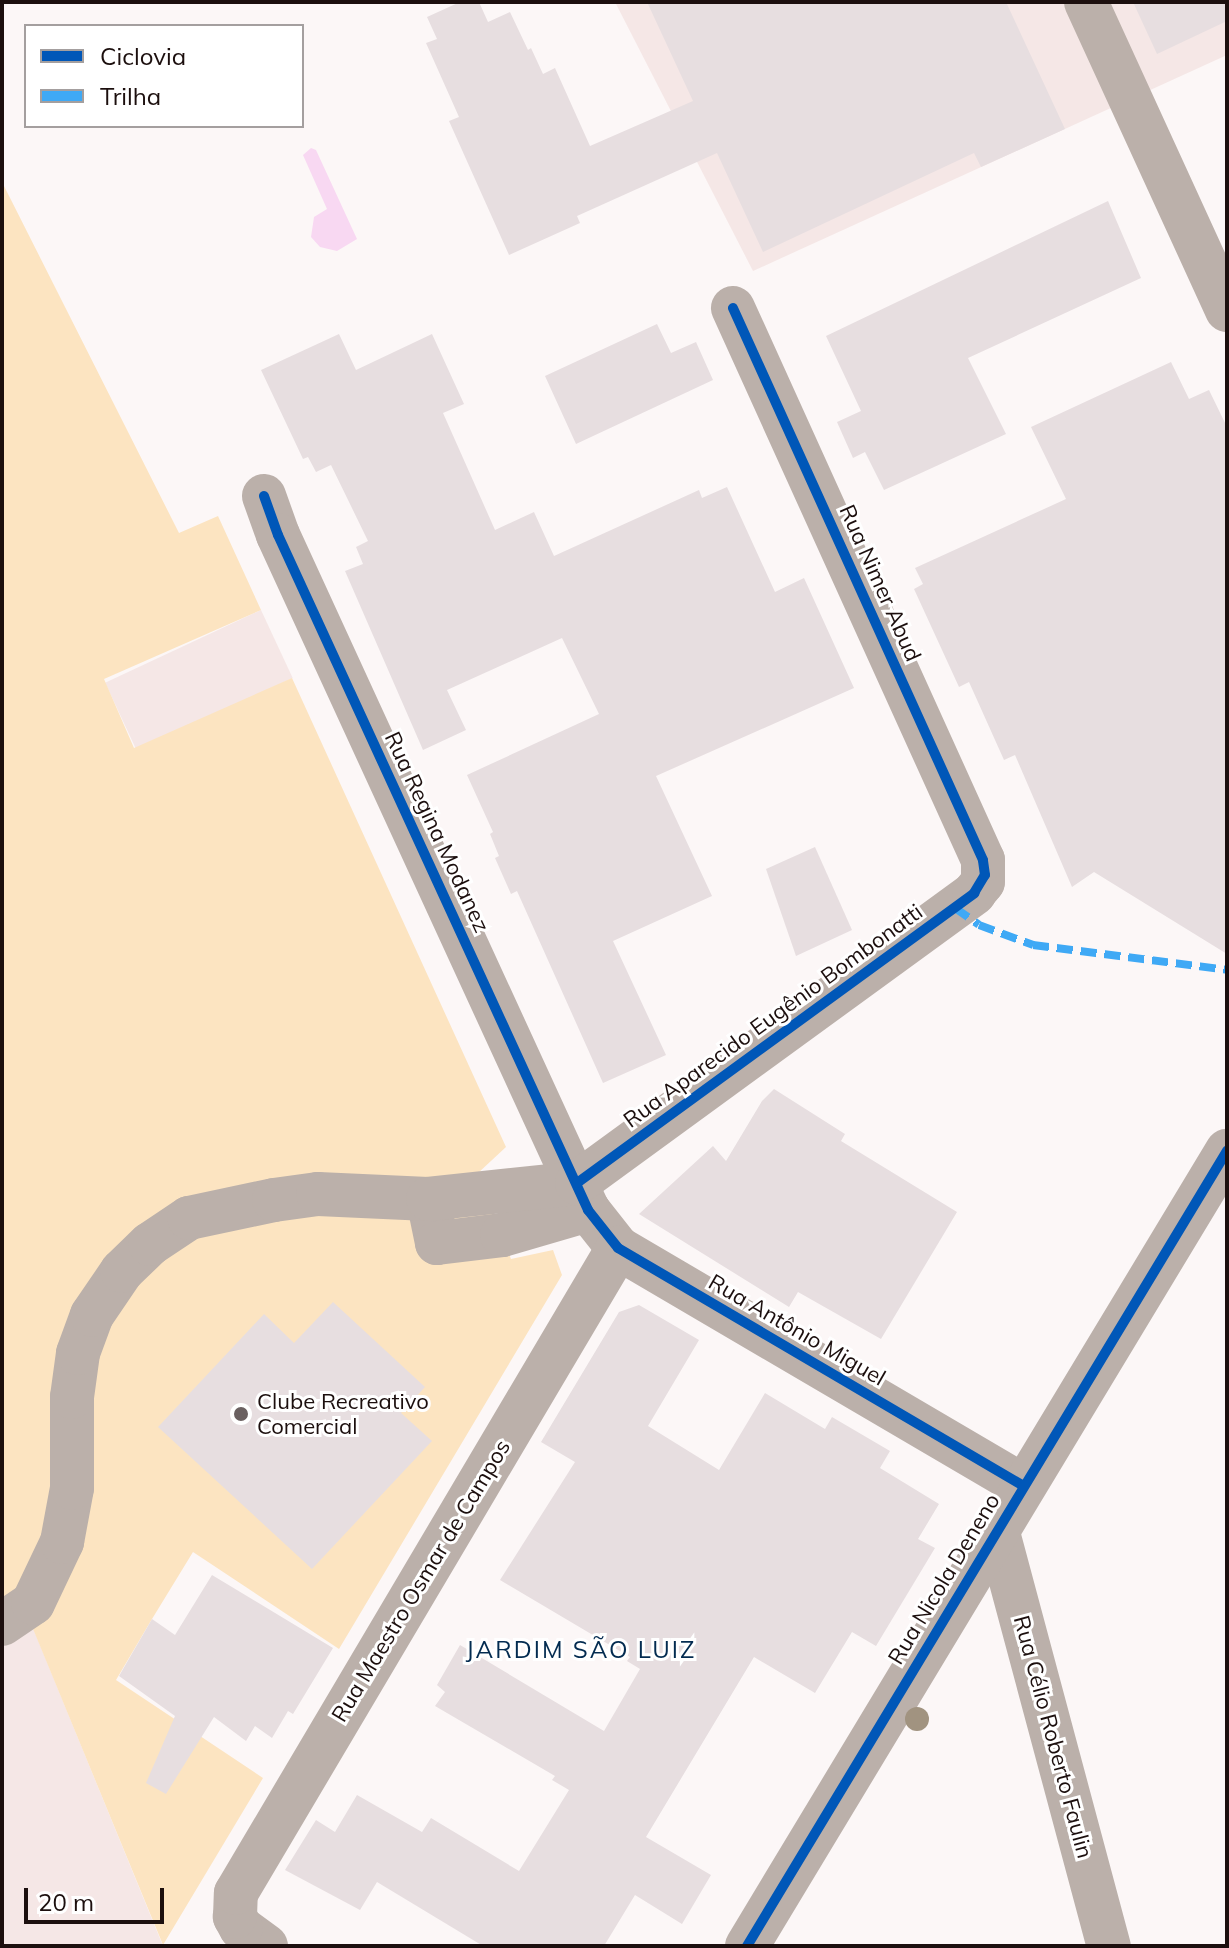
<!DOCTYPE html>
<meta charset="utf-8">
<style>
body{margin:0}
#map{position:relative;width:1229px;height:1948px;overflow:hidden;background:#fcf7f7;font-family:Mulish,sans-serif}
div>[style]{position:absolute}
[style*='--x']{left:calc(var(--x)*1px);top:calc(var(--y)*1px);width:calc(var(--w)*1px);rotate:calc(var(--a)*1deg)}
.built>*{inset:0;background:#f5e7e6;transform-origin:0 0}
.green>*{inset:0;background:#fce4c1}
.water>*{inset:0;background:#f8d8f2}
.building>*{inset:0;background:#e7dee0}
.minor>*{height:44px;margin:-22px;padding:0 22px;transform-origin:22px;border-radius:22px;background:#bbb0aa}
.quiet>*{height:8px;margin-top:-4px;transform-origin:0;background:repeating-linear-gradient(90deg,#3fa9f5 0 16px,transparent 0 24px)}
.cycleway>*{height:10px;margin:-5px;padding:0 5px;transform-origin:5px;border-radius:5px;background:#0057b8}
.trees>*{width:24px;height:24px;margin:-12px;border-radius:50%;background:#a19380}
.dots>*{width:22px;height:22px;translate:-50% -50%;box-sizing:border-box;border:4px solid #fff;border-radius:50%}
span{translate:-50% -50%;white-space:nowrap;text-align:center;line-height:1.15;-webkit-text-stroke:6px #fff;paint-order:stroke}
.street-label{font-size:22px;color:#1c0f0e}
.poi-label{font-size:22px;color:#1c0f0e}
.left{translate:0 -50%;text-align:left}
.neighbourhood-label{font-size:24px;color:#032b50;letter-spacing:2px}
.frame{position:absolute;inset:0;border:4px solid #1c0f0e;pointer-events:none}
.legend{position:absolute;left:24px;top:24px;width:280px;height:104px;box-sizing:border-box;background:#fff;border:2px solid #a49f9f;margin:0;padding:10px 14px;list-style:none;font-size:24px;color:#1c0f0e}
.legend li{display:flex;align-items:center;gap:16px;height:40px}
.legend b{width:40px;border:2px solid #a49f9f}
.scale{position:absolute;left:24px;top:1888px;width:140px;height:36px;box-sizing:border-box;border:4px solid #1c0f0e;border-top:0;padding-left:10px;font-size:24px;line-height:28px;white-space:nowrap;color:#1c0f0e;-webkit-text-stroke:6px #fff;paint-order:stroke}
</style>
<div id="map">
<div class="built">
<div style="clip-path:polygon(615px 2px,1227px 2px,1227px 55px,753px 271px)"></div>
<div style="left:261px;top:610px;width:75px;height:172px;rotate:65deg"></div>
<div style="clip-path:polygon(31px 1623px,163px 1946px,2px 1946px,2px 1644px)"></div>
</div>
<div class="green">
<div style="clip-path:polygon(2px 182px,179px 533px,218px 516px,261px 610px,104px 679px,134px 748px,292px 678px,506px 1147px,477px 1174px,511px 1259px,553px 1250px,562px 1275px,339px 1649px,193px 1552px,152px 1619px,116px 1680px,263px 1778px,163px 1945px,31px 1624px,2px 1644px)"></div>
</div>
<div class="water">
<div style="clip-path:polygon(311px 148px,316px 150px,357px 239px,337px 251px,320px 247px,311px 237px,314px 217px,327px 209px,303px 155px)"></div>
</div>
<div class="building">
<div style="clip-path:polygon(460px 2px,479px 2px,488px 22px,510px 12px,528px 50px,531px 48px,543px 74px,555px 68px,590px 146px,693px 101px,647px 2px,1006px 2px,1065px 129px,981px 167px,974px 153px,763px 252px,717px 153px,577px 216px,580px 223px,509px 255px,449px 121px,459px 117px,426px 43px,437px 39px,427px 17px)"></div>
<div style="clip-path:polygon(1133px 2px,1227px 2px,1227px 21px,1157px 54px)"></div>
<div style="clip-path:polygon(1108px 201px,1141px 278px,968px 358px,1006px 434px,884px 490px,865px 452px,853px 458px,837px 422px,861px 411px,826px 336px)"></div>
<div style="clip-path:polygon(657px 324px,671px 353px,696px 342px,713px 380px,576px 444px,545px 376px)"></div>
<div style="clip-path:polygon(339px 334px,356px 370px,432px 334px,464px 404px,443px 413px,495px 530px,534px 512px,554px 556px,699px 490px,702px 498px,727px 487px,775px 592px,804px 578px,854px 688px,656px 776px,712px 896px,613px 941px,666px 1055px,603px 1083px,517px 891px,511px 894px,495px 858px,499px 856px,490px 834px,493px 832px,467px 775px,599px 714px,562px 638px,447px 690px,466px 730px,423px 750px,345px 571px,363px 564px,356px 547px,368px 541px,331px 465px,316px 472px,308px 457px,303px 459px,261px 370px)"></div>
<div style="clip-path:polygon(1171px 362px,1189px 399px,1209px 390px,1227px 427px,1227px 954px,1094px 872px,1072px 887px,1015px 755px,1004px 760px,969px 682px,959px 687px,914px 589px,923px 584px,915px 568px,1066px 499px,1031px 427px)"></div>
<div style="clip-path:polygon(815px 847px,852px 930px,796px 956px,766px 869px)"></div>
<div style="clip-path:polygon(774px 1089px,845px 1134px,841px 1141px,957px 1212px,881px 1339px,798px 1292px,789px 1307px,639px 1214px,713px 1146px,726px 1161px,762px 1101px)"></div>
<div style="clip-path:polygon(333px 1302px,425px 1387px,401px 1413px,432px 1441px,312px 1569px,158px 1427px,264px 1314px,294px 1343px)"></div>
<div style="clip-path:polygon(639px 1305px,699px 1340px,648px 1426px,719px 1470px,765px 1393px,825px 1429px,832px 1417px,890px 1451px,880px 1468px,939px 1504px,918px 1539px,935px 1548px,876px 1646px,852px 1632px,815px 1693px,754px 1657px,646px 1837px,711px 1875px,682px 1924px,635px 1895px,604px 1946px,483px 1946px,377px 1882px,360px 1910px,285px 1870px,316px 1820px,335px 1832px,357px 1795px,422px 1832px,431px 1818px,519px 1871px,569px 1790px,552px 1780px,555px 1776px,435px 1706px,445px 1692px,437px 1685px,460px 1645px,604px 1731px,640px 1669px,627px 1661px,630px 1657px,500px 1580px,575px 1462px,541px 1442px,619px 1312px)"></div>
<div style="clip-path:polygon(212px 1575px,333px 1648px,293px 1714px,288px 1711px,272px 1738px,255px 1726px,246px 1741px,214px 1717px,166px 1794px,146px 1783px,175px 1716px,119px 1676px,152px 1619px,175px 1635px)"></div>
</div>
<div class="minor">
<div style="--x:1086;--y:2;--w:339;--a:65.4"></div>
<div style="--x:264;--y:496;--w:41;--a:70.3"></div>
<div style="--x:278;--y:535;--w:743;--a:65.33"></div>
<div style="--x:588;--y:1210;--w:48;--a:51.7"></div>
<div style="--x:618;--y:1248;--w:470;--a:30.4"></div>
<div style="--x:428;--y:1199;--w:45;--a:78.4"></div>
<div style="--x:437;--y:1243;--w:65;--a:-7"></div>
<div style="--x:502;--y:1235;--w:90;--a:-16.2"></div>
<div style="--x:997;--y:1529;--w:432;--a:75"></div>
<div style="--x:2;--y:1624;--w:37;--a:-34"></div>
<div style="--x:33;--y:1603;--w:68;--a:-64.6"></div>
<div style="--x:62;--y:1542;--w:55;--a:-79.5"></div>
<div style="--x:72;--y:1488;--w:91;--a:-90"></div>
<div style="--x:72;--y:1397;--w:44;--a:-82.2"></div>
<div style="--x:78;--y:1353;--w:40;--a:-69.8"></div>
<div style="--x:92;--y:1315;--w:53;--a:-55.7"></div>
<div style="--x:122;--y:1271;--w:39;--a:-44"></div>
<div style="--x:150;--y:1244;--w:47;--a:-33.7"></div>
<div style="--x:189;--y:1218;--w:87;--a:-12"></div>
<div style="--x:274;--y:1200;--w:44;--a:-7.8"></div>
<div style="--x:318;--y:1194;--w:110;--a:2.6"></div>
<div style="--x:428;--y:1199;--w:150;--a:-6.1"></div>
<div style="--x:577;--y:1183;--w:492;--a:-36.1"></div>
<div style="--x:974;--y:893;--w:14;--a:-51"></div>
<div style="--x:983;--y:882;--w:22;--a:-90"></div>
<div style="--x:983;--y:860;--w:606;--a:-114.37"></div>
<div style="--x:266;--y:1946;--w:31;--a:-144"></div>
<div style="--x:241;--y:1928;--w:13;--a:-119"></div>
<div style="--x:235;--y:1917;--w:24;--a:-88"></div>
<div style="--x:236;--y:1893;--w:750;--a:-59.36"></div>
<div style="--x:747;--y:1946;--w:929;--a:-58.88"></div>
</div>
<div class="quiet">
<div style="--x:955;--y:908;--w:29;--a:35"></div>
<div style="--x:979;--y:925;--w:58;--a:20.3"></div>
<div style="--x:1033;--y:945;--w:196;--a:7.3"></div>
</div>
<div class="cycleway">
<div style="--x:264;--y:496;--w:41;--a:70.3"></div>
<div style="--x:278;--y:535;--w:743;--a:65.33"></div>
<div style="--x:588;--y:1210;--w:48;--a:51.7"></div>
<div style="--x:618;--y:1248;--w:470;--a:30.4"></div>
<div style="--x:577;--y:1183;--w:492;--a:-36.1"></div>
<div style="--x:974;--y:893;--w:21;--a:-59"></div>
<div style="--x:985;--y:875;--w:15;--a:-98"></div>
<div style="--x:983;--y:860;--w:606;--a:-114.37"></div>
<div style="--x:747;--y:1946;--w:929;--a:-58.88"></div>
</div>
<div class="trees">
<div style="left:917px;top:1719px"></div>
</div>
<div class="dots">
<div style="left:241px;top:1414px;background:#6a6060"></div>
</div>
<div class="street-label">
<span style="left:880px;top:583px;rotate:66deg">Rua Nimer Abud</span>
<span style="left:437px;top:832px;rotate:65deg">Rua Regina Modanez</span>
<span style="left:773px;top:1016px;rotate:-36deg">Rua Aparecido Eugênio Bombonatti</span>
<span style="left:797px;top:1330px;rotate:30deg">Rua Antônio Miguel</span>
<span style="left:944px;top:1579px;rotate:-59deg">Rua Nicola Deneno</span>
<span style="left:421px;top:1581px;rotate:-59deg">Rua Maestro Osmar de Campos</span>
<span style="left:1053px;top:1737px;rotate:75deg">Rua Célio Roberto Faulin</span>
</div>
<div class="poi-label">
<span class="left" style="left:257px;top:1414px">Clube Recreativo<br>Comercial</span>
</div>
<div class="neighbourhood-label">
<span style="left:581px;top:1650px">JARDIM SÃO LUIZ</span>
</div>
<div class="frame"></div>
<ul class="legend">
<li><b style="height:10px;background:#0057b8"></b>Ciclovia</li>
<li><b style="height:10px;background:#3fa9f5"></b>Trilha</li>
</ul>
<div class="scale">20 m</div>
</div>
